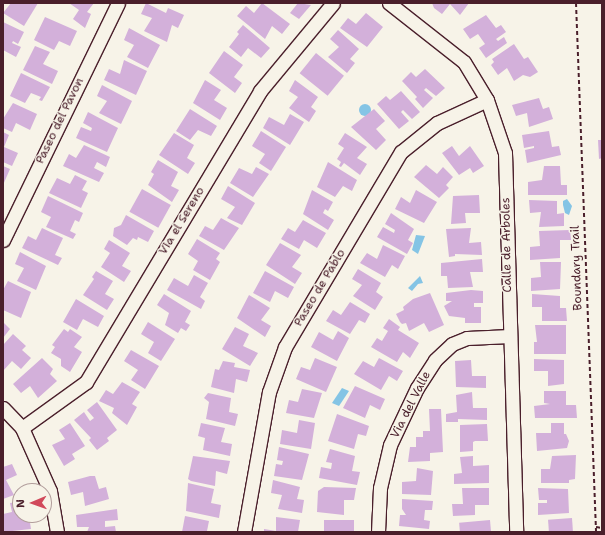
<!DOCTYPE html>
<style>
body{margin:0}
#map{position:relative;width:605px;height:535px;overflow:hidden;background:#f7f3e8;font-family:"Shantell Sans",sans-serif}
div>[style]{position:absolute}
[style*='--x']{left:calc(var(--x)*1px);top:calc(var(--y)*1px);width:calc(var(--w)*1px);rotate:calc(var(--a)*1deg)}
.water>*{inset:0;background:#84c4e5}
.round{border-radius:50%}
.building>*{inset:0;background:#d3b0da;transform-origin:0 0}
.path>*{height:2px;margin-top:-1px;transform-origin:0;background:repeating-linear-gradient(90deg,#4a1f2b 0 4px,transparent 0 7px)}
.roads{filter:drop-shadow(1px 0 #4a1f2b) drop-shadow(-1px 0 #4a1f2b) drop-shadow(0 1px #4a1f2b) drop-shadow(0 -1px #4a1f2b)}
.minor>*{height:13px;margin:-6.5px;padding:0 6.5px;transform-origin:6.5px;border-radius:6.5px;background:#f7f3e8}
span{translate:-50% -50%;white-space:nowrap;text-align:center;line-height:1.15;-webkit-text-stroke:3px #f7f3e8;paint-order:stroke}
.street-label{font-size:12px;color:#4a1f2b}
.frame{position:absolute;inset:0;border:4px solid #4a1f2b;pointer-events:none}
.north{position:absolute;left:12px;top:483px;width:40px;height:40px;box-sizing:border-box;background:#f7f3e8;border:1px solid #b29e9c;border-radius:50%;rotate:268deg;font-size:11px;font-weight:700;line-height:16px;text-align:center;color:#4a1f2b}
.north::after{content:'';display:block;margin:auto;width:14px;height:18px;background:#d1495b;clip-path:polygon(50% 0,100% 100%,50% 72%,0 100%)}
</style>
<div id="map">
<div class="water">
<div class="round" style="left:359px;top:104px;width:12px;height:12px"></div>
<div style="clip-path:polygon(567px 199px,572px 206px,569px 215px,565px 213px,563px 205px,563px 201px)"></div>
<div style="clip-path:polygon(416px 235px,425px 236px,418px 254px,412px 250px)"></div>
<div style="clip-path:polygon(420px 276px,423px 283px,418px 284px,412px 291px,408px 288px)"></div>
<div style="clip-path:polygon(342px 388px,349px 391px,339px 406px,332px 403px)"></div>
</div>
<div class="building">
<div style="clip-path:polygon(11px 3px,38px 3px,24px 26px,3px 13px)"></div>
<div style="clip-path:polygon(69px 3px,94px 3px,87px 12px,91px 14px,85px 28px,73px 19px,79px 10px)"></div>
<div style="clip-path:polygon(146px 3px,166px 13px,168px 8px,184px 15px,178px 28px,172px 25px,167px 42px,144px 31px,152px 18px,141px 14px)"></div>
<div style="clip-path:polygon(262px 3px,290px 24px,282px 34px,272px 26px,265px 39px,237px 16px,246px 6px,254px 13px)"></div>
<div style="clip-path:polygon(298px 3px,311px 5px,299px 19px,290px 13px)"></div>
<div style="clip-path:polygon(432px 3px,469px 3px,460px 15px,450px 4px,442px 14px,434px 8px)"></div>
<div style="clip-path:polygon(366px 13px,383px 27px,367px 47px,340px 28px,348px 18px,356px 24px)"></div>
<div style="clip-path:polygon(486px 15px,496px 28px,501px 25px,506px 32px,496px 39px,498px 41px,504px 37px,507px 43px,486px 58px,479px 48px,485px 44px,478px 34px,470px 39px,463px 29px)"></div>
<div style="clip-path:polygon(45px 17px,77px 31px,70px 46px,59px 41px,54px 50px,34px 40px)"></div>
<div style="clip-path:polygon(3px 22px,24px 32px,18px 44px,13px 41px,12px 43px,21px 47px,16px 57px,3px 50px)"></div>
<div style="clip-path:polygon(243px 25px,270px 48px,261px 58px,248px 48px,241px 57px,229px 47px,239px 34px,237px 32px)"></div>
<div style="clip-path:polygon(129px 28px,160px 45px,148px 68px,127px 57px,134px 45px,124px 40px)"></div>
<div style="clip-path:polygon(338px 30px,359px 49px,350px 59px,355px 63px,347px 73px,328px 57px,339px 47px,330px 39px)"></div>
<div style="clip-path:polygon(514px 44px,524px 59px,528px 57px,538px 72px,530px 77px,523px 75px,514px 81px,507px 68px,498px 75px,491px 65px,494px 62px,492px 59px)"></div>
<div style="clip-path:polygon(35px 46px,50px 52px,43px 64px,58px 71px,52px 84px,23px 70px)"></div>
<div style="clip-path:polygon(224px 51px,243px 65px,234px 77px,242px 83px,235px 93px,209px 73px)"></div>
<div style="left:316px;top:53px;width:36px;height:26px;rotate:39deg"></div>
<div style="clip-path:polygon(124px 60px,147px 71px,136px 95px,104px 80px,109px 69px,120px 74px)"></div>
<div style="clip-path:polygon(425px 69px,445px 88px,436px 96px,426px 88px,424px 90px,433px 98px,423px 108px,415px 99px,417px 97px,402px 81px,411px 72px,416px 77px)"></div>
<div style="clip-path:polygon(21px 73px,50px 87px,42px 101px,39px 100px,41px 97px,31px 93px,25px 103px,10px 96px)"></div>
<div style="clip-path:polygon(205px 80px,221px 90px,214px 100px,227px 108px,220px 120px,193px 103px)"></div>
<div style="clip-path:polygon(295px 80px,318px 97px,311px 107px,316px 111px,309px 122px,289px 108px,298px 97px,289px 91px)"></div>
<div style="clip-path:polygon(102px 85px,132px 101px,121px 124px,99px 113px,107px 101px,97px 96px)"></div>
<div style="clip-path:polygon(401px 91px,420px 112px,412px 119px,403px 110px,401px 112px,409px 121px,399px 129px,377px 104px,386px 96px,390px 100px)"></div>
<div style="clip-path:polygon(539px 98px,543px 109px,549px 107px,553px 119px,529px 127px,527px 113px,516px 116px,512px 105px)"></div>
<div style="clip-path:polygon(13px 103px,37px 114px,30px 130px,16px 123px,12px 132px,3px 128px,3px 119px)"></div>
<div style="clip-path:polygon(190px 109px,217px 126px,211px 136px,198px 130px,190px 140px,176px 131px)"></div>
<div style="clip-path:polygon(374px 109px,385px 121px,376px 129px,386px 140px,376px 150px,351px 127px)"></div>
<div style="clip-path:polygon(88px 112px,118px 128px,107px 152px,76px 138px,81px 127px,91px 131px,92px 128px,83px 123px)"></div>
<div style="clip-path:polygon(290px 114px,304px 122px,290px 145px,263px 128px,269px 117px,284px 125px)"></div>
<div style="clip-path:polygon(261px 131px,286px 147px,271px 171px,259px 163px,265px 154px,252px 146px)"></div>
<div style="clip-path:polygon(549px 131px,552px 147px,559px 146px,561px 155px,527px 163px,525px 150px,534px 148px,534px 146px,524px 148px,522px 135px)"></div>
<div style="clip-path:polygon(3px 132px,9px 135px,4px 147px,18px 153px,12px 166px,3px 162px)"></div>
<div style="clip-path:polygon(174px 133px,194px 145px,187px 158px,195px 163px,188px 174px,159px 155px)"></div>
<div style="clip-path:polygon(345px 133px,367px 147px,357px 158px,367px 164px,360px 175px,344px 163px,341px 167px,339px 166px,341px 162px,337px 159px,344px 148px,338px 144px)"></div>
<div style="clip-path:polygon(598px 140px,602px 140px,602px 158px,599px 159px)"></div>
<div style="clip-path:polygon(84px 145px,110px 157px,106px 167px,97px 162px,94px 168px,104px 173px,99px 182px,63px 166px,69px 154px,76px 158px)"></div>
<div style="clip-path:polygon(452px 146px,459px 156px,470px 146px,484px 166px,473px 173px,470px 168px,459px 175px,442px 153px)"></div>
<div style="clip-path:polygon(158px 160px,178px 172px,171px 186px,179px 190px,172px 202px,148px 185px,154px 174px,151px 172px)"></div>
<div style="clip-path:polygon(328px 162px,357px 180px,352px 191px,343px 186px,335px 197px,317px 187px)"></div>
<div style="clip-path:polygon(426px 165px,437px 174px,443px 167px,453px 177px,446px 185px,449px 188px,439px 198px,414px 177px)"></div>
<div style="clip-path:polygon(3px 166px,10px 169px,3px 185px)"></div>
<div style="clip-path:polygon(544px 166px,560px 166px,561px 185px,567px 185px,567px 195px,528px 195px,528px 182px,542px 180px)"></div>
<div style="clip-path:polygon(256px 167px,269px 174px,253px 197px,230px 183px,239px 168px,252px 174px)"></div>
<div style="clip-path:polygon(75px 175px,87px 181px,82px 190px,88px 193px,81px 208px,49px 193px,57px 178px,70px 184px)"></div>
<div style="clip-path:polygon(228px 186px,255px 203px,242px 225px,227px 218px,235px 207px,221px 199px)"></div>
<div style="left:142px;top:189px;width:33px;height:26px;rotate:29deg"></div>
<div style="clip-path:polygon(312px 190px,333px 202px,328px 211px,325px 209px,323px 213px,334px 220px,328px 230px,303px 214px)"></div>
<div style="clip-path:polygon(416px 190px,437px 202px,424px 223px,395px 209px,401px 197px,410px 203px)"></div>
<div style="clip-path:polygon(479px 195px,480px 213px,465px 213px,466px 223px,451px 224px,453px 196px)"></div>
<div style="clip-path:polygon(48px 196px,83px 213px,79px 222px,75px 220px,70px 231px,76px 234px,73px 239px,46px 227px,51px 217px,41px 212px)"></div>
<div style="clip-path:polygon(529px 200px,557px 201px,557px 214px,564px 213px,564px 226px,539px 227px,541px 212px,530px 213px)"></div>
<div style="clip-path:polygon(391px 213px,414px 229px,408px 240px,413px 243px,407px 254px,377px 237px,383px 227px,394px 233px,395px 230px,385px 224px)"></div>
<div style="clip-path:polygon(126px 215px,154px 231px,148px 242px,138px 237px,137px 240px,133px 238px,127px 245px,113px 236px,114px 228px,121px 225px)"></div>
<div style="clip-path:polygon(221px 218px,239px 228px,224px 250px,199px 236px,205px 226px,213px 230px)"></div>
<div style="clip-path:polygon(303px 220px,326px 233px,317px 248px,304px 240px,299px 249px,281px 239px,288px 228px,295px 232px)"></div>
<div style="clip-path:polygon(42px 228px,63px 238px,55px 255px,62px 258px,58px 265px,22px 248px,28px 236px,36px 240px)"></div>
<div style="clip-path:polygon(471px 228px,469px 243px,481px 242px,482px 255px,455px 254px,455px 256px,449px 257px,446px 229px)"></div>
<div style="clip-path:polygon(570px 230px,571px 240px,560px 240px,560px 258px,530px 260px,530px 247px,540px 246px,539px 231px)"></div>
<div style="clip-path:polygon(197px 239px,220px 253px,216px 259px,220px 262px,210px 280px,193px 270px,198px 261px,188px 254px)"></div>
<div style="clip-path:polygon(109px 240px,130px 253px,122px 266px,131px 271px,124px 282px,101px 267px,110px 253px,104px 249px)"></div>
<div style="clip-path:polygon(280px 243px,301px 255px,292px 267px,302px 273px,295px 284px,266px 265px)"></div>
<div style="clip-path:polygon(383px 245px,405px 256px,398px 269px,392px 265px,385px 277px,360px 263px,367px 253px,377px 259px)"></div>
<div style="clip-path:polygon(20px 252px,46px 266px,36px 290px,17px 281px,24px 268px,15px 264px)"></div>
<div style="clip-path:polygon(482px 259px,483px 272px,470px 272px,473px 287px,448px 288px,447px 276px,441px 276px,441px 263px)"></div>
<div style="clip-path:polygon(540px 262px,561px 262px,560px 289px,531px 291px,531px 278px,541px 277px)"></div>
<div style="clip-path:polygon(358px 269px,381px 283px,376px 292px,383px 297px,375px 310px,353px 296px,362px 285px,352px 279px)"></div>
<div style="clip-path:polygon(96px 271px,113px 281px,105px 294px,114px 299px,107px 310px,83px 295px,94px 279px,92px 277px)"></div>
<div style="clip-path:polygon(265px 271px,294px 287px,288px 298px,275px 291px,270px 302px,253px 293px)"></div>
<div style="clip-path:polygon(194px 275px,208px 283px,200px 297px,205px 301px,201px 309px,167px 290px,174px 278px,188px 286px)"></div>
<div style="clip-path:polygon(8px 281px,31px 292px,21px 318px,3px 310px,3px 290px)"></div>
<div style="clip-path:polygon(471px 290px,483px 291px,483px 303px,474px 303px,474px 307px,481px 307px,481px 323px,465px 323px,465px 318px,449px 316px,444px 306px,452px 301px,446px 301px,446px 293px)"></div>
<div style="clip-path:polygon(430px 293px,444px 325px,429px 332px,424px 323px,409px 331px,406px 323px,402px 324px,400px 322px,396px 314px,404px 310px,403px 307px,413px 299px)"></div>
<div style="clip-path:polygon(164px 294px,191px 311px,185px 322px,190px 325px,186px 331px,181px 328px,178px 333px,165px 325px,169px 313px,157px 305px)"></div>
<div style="clip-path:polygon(532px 294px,560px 296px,560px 308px,566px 308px,567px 321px,542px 321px,542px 307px,532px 307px)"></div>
<div style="clip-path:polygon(249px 295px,270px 308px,261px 320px,271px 326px,265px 337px,237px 318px)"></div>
<div style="clip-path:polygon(76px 299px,104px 316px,98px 327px,83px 319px,77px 330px,63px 322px)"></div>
<div style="clip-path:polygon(350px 302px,370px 314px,365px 323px,359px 320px,350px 334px,326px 321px,333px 310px,341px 315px)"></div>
<div style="clip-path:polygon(389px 319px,400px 327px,398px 330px,419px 343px,410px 358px,403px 352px,397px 362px,371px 347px,377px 338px,382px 341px,388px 331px,383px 328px)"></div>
<div style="clip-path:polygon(3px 322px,10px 329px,3px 338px)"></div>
<div style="clip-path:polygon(148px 322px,175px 339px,161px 361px,148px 353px,154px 342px,141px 334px)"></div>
<div style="clip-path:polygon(535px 325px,566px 325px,566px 354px,534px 354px,534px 342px,537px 342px)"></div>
<div style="clip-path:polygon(235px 327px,249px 334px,243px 346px,258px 353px,250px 366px,222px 349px)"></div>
<div style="clip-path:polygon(64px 329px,68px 332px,70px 329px,82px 337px,74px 347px,82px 352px,70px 372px,61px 366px,61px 359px,51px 353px,55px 347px,52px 345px)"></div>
<div style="clip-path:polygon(338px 331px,349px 338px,337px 361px,311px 347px,319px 332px,333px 340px)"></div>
<div style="clip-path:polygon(13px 334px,26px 346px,22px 350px,31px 358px,21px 369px,12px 361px,3px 371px,3px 345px)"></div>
<div style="clip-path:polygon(131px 350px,159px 366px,145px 389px,131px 380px,138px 370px,124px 361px)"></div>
<div style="clip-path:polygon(42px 358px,53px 369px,50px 374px,57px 381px,38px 398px,30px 386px,21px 393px,13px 384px)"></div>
<div style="clip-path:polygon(315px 358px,337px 367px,326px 392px,296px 379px,301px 367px,310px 370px)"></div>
<div style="clip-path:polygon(379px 358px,403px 371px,397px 381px,389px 376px,381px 390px,354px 374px,363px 361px,374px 367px)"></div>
<div style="clip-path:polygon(534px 359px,564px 360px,564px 384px,548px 386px,548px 371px,534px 371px)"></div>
<div style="clip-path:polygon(471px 360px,472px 376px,486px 376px,486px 388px,456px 387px,455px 361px)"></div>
<div style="clip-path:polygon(223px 361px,235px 363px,234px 367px,250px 370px,247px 382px,236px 379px,234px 393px,211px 387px,215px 369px,219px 370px)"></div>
<div style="clip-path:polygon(122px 382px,140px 392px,132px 404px,137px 407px,127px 425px,112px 413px,114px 408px,99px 401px,106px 390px,113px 394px)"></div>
<div style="clip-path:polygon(355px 386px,385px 399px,380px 410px,370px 405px,365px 418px,343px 408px)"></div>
<div style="clip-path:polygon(302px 389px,322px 393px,314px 418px,286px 413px,289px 400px,298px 402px)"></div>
<div style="clip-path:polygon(544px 391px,566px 391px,566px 405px,576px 405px,577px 418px,535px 418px,534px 406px,550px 404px,544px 403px)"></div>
<div style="clip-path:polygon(472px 392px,473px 408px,487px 408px,487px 420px,458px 419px,458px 422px,446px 422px,446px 414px,457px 412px,456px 395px)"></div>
<div style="clip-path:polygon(208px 393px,231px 398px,229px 412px,238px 414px,235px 426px,206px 419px,209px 402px,204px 398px)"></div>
<div style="clip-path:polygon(97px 402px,117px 430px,107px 438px,109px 441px,97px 450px,89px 440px,91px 438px,74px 420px,84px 412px,90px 421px,94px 418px,87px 410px)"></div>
<div style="clip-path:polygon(429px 409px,441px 409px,443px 452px,430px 453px,430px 461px,408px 462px,410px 447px,416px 447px,416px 437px,423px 437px,423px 431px,430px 431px)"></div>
<div style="clip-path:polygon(337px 414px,369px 426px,366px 436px,358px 434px,354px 449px,328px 441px)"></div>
<div style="clip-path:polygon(299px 420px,315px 423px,311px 449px,280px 444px,282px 430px,297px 433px)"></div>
<div style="clip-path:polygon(70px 423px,85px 446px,72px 454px,75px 459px,64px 466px,52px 445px,65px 439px,59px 430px)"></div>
<div style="clip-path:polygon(201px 423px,225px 428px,221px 442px,232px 444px,230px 456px,203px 450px,205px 438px,198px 436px)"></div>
<div style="clip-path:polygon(551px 423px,564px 423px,564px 434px,566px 434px,569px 441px,567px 448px,537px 451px,536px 433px,551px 433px)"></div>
<div style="clip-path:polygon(487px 424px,488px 441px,475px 441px,473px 442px,473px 451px,460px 452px,460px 425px)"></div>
<div style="clip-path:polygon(279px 447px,309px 454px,302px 480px,274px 476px,276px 464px,282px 465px,283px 461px,277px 460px)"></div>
<div style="clip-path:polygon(330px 449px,355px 456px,352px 471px,360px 472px,357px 485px,319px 478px,321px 467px,331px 469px,332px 463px,326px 462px)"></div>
<div style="clip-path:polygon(576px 455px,575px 479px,569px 480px,569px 483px,541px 483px,541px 469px,550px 469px,552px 456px)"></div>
<div style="clip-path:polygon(193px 456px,230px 461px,227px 474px,216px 471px,215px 486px,191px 481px,188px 479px)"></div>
<div style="clip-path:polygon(473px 456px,473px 466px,489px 465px,489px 483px,454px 484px,454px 474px,462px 473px,460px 457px)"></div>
<div style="clip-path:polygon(12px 464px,17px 475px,6px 480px,14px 495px,3px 499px,3px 467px)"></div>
<div style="clip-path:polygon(417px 468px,433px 471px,431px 495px,402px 494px,402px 482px,416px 481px)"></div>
<div style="clip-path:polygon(90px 476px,95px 476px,99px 489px,106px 487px,109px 499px,85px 506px,83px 492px,71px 495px,68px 482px)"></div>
<div style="clip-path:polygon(273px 480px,300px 487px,297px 499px,304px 500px,302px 513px,278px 509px,282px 495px,271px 493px)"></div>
<div style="clip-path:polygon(188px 483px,214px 489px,211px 503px,221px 505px,219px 518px,186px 511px)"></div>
<div style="clip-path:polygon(324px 487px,356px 488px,354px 500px,344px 500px,344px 515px,317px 512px,318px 491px)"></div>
<div style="clip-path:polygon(462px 488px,489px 488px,489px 505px,475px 505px,475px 515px,453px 516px,452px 504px,463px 504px)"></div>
<div style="clip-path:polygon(538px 488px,568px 489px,569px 513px,538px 515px,538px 503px,547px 503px,547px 500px,539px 500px)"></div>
<div style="clip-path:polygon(402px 499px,433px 501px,432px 510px,425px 510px,424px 520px,430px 521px,429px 529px,399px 526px,400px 515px,406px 515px,402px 509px)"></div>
<div style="clip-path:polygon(20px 502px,20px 515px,29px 516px,31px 529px,3px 532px,3px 514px,12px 512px,10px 503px)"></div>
<div style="clip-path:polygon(117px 509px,118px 520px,105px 521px,105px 527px,115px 526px,116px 532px,87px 532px,89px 527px,77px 527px,76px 515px)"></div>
<div style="clip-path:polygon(185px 516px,209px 521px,207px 531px,182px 532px)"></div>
<div style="clip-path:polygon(276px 517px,300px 520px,298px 532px,264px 532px,264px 529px,276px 531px)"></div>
<div style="left:572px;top:518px;width:14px;height:24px;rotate:86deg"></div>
<div style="left:324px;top:520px;width:30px;height:12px"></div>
<div style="left:490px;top:520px;width:12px;height:31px;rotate:85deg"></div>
</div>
<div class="path">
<div style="--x:576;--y:3;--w:529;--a:87.83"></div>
<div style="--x:596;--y:527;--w:6;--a:9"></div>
</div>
<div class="roads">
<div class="minor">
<div style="--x:389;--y:3;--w:95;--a:38.2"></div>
<div style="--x:464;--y:62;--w:44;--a:58.8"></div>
<div style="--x:487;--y:100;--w:56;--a:71.2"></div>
<div style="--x:505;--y:153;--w:379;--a:88.3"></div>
<div style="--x:3;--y:240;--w:263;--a:-64.1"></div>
<div style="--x:3;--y:408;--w:28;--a:46"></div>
<div style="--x:22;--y:428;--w:69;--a:66"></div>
<div style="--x:50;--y:491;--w:42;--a:80.3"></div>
<div style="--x:22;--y:428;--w:79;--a:-35.7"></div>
<div style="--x:86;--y:382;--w:339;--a:-59.1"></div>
<div style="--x:260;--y:91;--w:114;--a:-50.3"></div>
<div style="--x:244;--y:532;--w:142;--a:-79.9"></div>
<div style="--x:269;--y:392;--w:48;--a:-70.4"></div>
<div style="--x:285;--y:347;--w:227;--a:-59.3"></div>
<div style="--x:401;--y:152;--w:46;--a:-38.9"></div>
<div style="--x:437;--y:123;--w:55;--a:-24.7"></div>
<div style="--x:378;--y:532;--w:44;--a:-87.4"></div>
<div style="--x:380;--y:488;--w:44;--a:-76.9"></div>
<div style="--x:390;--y:445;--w:63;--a:-64.7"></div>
<div style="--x:417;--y:388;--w:33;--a:-57"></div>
<div style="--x:435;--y:360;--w:23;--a:-43"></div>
<div style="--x:452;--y:344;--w:16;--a:-22"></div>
<div style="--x:467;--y:338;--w:43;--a:-2.7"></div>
</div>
</div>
<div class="street-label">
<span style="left:60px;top:121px;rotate:-64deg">Paseo del Pavon</span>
<span style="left:182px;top:221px;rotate:-59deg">Via el Sereno</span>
<span style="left:507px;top:245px;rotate:-91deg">Calle de Arboles</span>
<span style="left:577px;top:268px;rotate:-92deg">Boundary Trail</span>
<span style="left:320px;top:288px;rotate:-59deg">Paseo de Pablo</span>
<span style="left:411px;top:405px;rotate:-63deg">Via del Valle</span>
</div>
<div class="frame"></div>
<div class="north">N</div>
</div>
